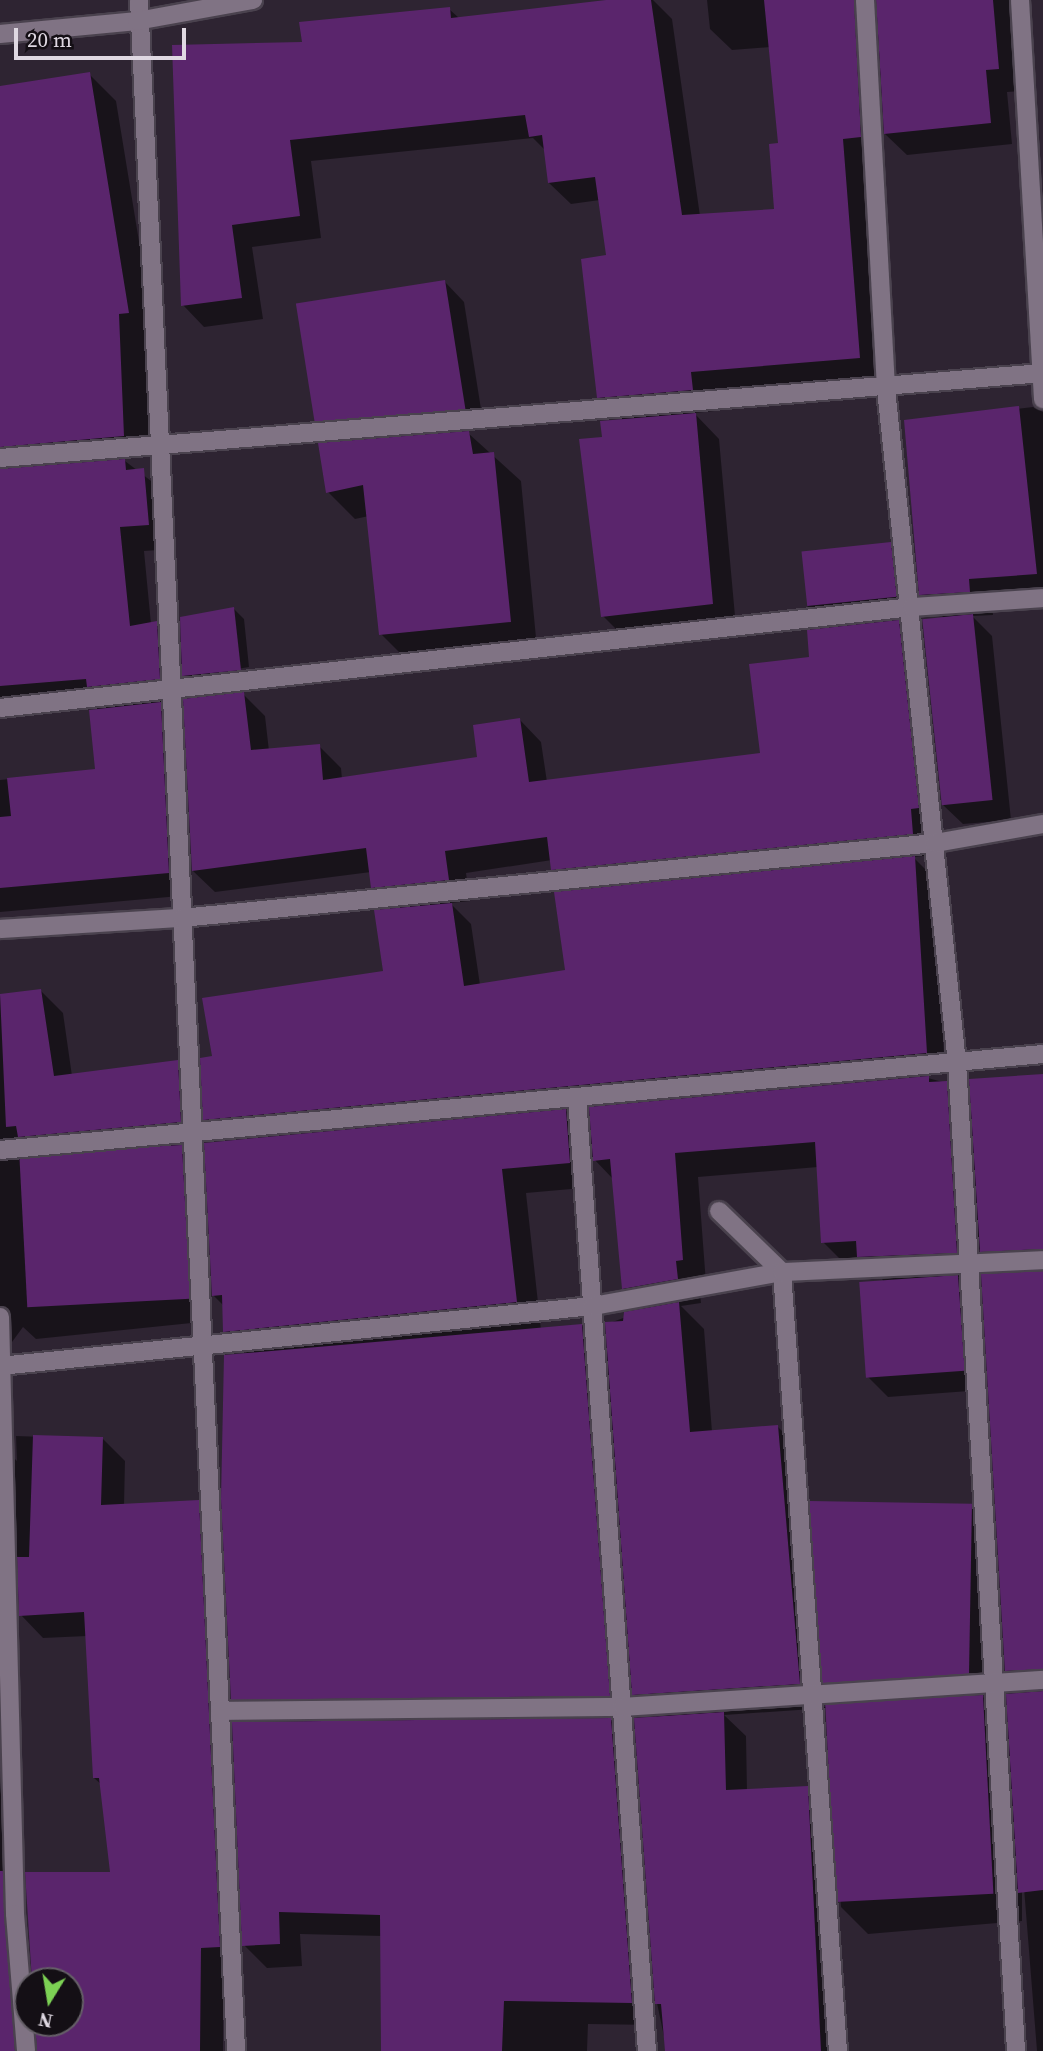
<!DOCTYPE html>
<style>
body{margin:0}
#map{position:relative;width:1043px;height:2051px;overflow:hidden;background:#2e2432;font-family:"Source Serif 4",serif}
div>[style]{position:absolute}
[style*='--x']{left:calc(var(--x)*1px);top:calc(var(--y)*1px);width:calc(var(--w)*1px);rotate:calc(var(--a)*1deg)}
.shadow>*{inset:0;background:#0007}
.building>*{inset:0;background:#5a256c;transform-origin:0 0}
.roads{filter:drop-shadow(2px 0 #4a424e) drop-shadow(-2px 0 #4a424e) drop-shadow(0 2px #4a424e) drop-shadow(0 -2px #4a424e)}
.minor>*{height:18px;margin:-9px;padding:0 9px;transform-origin:9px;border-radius:9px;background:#807384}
span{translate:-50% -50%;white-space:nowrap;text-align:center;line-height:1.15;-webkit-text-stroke:5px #140f15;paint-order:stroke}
.north{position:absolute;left:14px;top:1967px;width:70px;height:70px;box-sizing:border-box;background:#140f15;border:2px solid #655f67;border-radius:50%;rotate:191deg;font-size:19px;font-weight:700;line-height:28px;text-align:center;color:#dfd8e2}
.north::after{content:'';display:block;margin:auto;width:24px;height:32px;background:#7cd154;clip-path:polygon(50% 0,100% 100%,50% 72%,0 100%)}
.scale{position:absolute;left:14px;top:28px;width:172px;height:32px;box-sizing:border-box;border:4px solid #dfd8e2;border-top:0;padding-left:9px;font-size:21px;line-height:24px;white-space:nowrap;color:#dfd8e2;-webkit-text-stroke:5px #140f15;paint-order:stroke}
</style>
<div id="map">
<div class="shadow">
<div style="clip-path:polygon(621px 0,653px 0,672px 19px,700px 216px,776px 210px,780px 145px,770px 47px,732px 50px,710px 29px,707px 0,1013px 0,1020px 91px,1007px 92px,1012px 144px,907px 155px,885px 134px,876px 26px,882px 158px,864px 160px,881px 379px,712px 393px,714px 411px,694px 413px,719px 439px,736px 627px,627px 640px,603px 616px,604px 438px,622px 420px,599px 397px,608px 257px,600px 200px,571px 204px,549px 183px,545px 150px,533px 138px,311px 161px,321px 238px,252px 247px,263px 319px,204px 327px,183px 305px,303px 44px,449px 9px,459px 18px)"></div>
<div style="clip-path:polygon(89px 74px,116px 101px,155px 339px,145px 341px,150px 455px,0 455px,0 88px)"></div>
<div style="clip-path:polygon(445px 282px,464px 302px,484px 428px,336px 440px,316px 420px)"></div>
<div style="clip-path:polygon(1033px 407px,1043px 412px,1043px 598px,992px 602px,993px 615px,972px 616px,992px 636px,1011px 820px,963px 824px,943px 805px,944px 618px,921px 594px,906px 422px)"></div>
<div style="clip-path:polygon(468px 433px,521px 481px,537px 648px,408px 661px,381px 634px,369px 516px,355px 519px,328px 492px)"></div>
<div style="clip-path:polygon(evenodd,125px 461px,168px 494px,173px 549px,144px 551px,151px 624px,183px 650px,234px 609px,244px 619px,249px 667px,191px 677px,250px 671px,251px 679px,194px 686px,182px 673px,183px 701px,243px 694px,265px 716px,269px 751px,319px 746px,341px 768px,342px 779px,479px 759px,520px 720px,541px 742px,547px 782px,762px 755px,811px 658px,898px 622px,920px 644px,934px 855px,913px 857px,934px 878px,945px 1072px,224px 1139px,205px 1119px,214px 1058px,385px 972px,396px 910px,373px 887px,371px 872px,215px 892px,193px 871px,185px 703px,160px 704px,183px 726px,191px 895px,0 912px,0 780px,97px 770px,108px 709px,0 707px,0 483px,125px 461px,552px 860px,576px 892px,567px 971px,480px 985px,471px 924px,450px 903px,470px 901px,466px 873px,552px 860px)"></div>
<div style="clip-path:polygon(890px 544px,900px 554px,906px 607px,817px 617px,807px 607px)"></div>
<div style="clip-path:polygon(41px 991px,63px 1013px,72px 1076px,177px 1062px,200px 1085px,203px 1144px,181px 1146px,204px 1169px,211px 1321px,36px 1339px,23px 1327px,12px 1342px,0 1343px,0 996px)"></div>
<div style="clip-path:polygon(evenodd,1043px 1075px,1043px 2051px,1037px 2051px,1022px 1863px,1022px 1921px,868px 1934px,841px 1907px,827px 1708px,724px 1715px,746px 1736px,747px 1791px,807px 1788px,829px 1810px,847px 2051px,667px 2051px,657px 2003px,658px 1718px,630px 1690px,632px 1719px,609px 1719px,633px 1743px,654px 2025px,588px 2024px,587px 2051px,383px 2051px,382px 1936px,300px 1934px,302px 1966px,267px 1968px,244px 1945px,257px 1724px,232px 1699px,248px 1354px,225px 1331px,224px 1306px,213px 1295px,566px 1111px,593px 1138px,928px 1078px,946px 1083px,973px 1110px,1043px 1075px,592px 1157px,613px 1179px,623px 1288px,645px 1310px,607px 1324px,609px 1353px,582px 1326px,541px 1330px,526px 1193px,594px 1187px,592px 1157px,1043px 1075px,818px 1167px,823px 1242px,847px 1266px,868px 1265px,883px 1280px,868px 1377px,888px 1397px,983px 1390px,977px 1297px,958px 1277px,980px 1276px,978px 1248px,1005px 1275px,1006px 1670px,1030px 1694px,1010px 1725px,983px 1697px,824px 1707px,822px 1679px,844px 1702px,1001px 1692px,991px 1525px,971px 1505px,818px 1632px,802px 1451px,777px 1426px,712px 1432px,704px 1329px,681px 1306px,701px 1303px,699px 1284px,706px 1283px,698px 1177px,818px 1167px)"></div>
<div style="clip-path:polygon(evenodd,0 1400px,2px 1446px,17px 1461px,16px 1436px,103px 1439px,125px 1461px,124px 1506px,198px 1502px,221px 1525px,242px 1969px,223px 1970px,223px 2051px,0 2051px,0 1400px,15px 1538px,21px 1615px,43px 1638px,87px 1636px,94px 1778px,102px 1785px,112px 1873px,34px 1981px,70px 1981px,70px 2023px,37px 2023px,36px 2051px,33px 2023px,28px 2023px,22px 1895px,15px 1538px)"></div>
</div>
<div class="building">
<div style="clip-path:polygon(606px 0,651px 0,682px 215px,774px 209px,769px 144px,778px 143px,764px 0,854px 0,861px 137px,843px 139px,860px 358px,691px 372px,693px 390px,597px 398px,581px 259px,606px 255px,595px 177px,548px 183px,542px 135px,529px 137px,525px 115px,290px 140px,300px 216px,232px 225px,242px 298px,181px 306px,172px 45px,302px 42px,299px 22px,450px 7px,451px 18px)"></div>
<div style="clip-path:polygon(876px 0,993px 0,999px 69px,986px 70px,991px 123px,884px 134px)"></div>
<div style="clip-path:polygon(90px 72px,129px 313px,119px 314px,124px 436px,0 447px,0 86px)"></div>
<div style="left:445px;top:280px;width:131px;height:151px;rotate:81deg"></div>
<div style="clip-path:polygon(1019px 406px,1037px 574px,969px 579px,970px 592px,919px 595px,904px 420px)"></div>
<div style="clip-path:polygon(696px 413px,713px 604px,601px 617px,579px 439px,602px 437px,600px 421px)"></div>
<div style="clip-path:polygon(469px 431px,473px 454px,494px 452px,511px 622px,379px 635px,363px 485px,326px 493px,318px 443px)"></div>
<div style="clip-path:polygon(125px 459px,126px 470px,144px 468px,149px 525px,120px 527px,130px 626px,157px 621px,160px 679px,87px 687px,86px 679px,0 686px,0 469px)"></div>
<div style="left:891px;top:542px;width:55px;height:90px;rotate:84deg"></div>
<div style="clip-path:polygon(234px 607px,241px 670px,182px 676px,180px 617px)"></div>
<div style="left:973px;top:614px;width:187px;height:51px;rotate:84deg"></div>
<div style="clip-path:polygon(899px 620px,919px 808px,911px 809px,913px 834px,551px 870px,547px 837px,445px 851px,449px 880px,371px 888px,366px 848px,192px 871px,183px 699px,244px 692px,251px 750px,320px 744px,323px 780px,477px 757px,473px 725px,520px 718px,529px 782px,760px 753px,749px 664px,809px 657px,807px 630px)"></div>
<div style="clip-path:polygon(161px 702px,169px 873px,0 888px,0 817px,11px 816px,7px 778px,95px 769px,89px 710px)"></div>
<div style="clip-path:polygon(915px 856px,927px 1053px,203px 1120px,200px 1058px,212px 1056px,202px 998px,383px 971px,374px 910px,452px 903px,464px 986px,565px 970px,554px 892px)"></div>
<div style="clip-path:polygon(41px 989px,54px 1076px,178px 1060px,181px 1122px,18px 1137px,16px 1126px,6px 1127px,0 994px)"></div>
<div style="clip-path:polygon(1043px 1074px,1043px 1249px,980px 1252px,969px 1079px)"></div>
<div style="clip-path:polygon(929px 1076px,929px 1082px,947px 1081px,957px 1253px,857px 1257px,856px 1241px,821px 1243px,815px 1142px,675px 1153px,683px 1260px,676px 1261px,678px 1279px,622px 1289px,610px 1159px,593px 1161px,589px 1107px)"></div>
<div style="clip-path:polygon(566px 1109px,570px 1163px,502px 1169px,517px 1302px,223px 1332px,222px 1295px,212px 1296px,204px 1143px)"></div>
<div style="left:182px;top:1145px;width:154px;height:163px;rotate:87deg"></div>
<div style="clip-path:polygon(1043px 1271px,1043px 1669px,1005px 1671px,981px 1274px)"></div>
<div style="left:958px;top:1275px;width:96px;height:99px;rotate:86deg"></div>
<div style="clip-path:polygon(679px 1302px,690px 1432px,778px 1425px,800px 1684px,632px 1695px,605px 1322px,623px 1321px,624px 1312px)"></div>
<div style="clip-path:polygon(582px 1324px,610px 1696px,231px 1700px,221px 1499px,224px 1355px)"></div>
<div style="clip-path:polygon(33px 1435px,103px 1437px,101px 1505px,199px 1500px,220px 1947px,201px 1948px,200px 2051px,37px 2051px,35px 2023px,70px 2023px,70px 1981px,32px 1981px,25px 1872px,110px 1872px,99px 1778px,93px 1778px,84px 1612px,19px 1616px,17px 1557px,29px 1557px)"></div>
<div style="left:810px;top:1501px;width:162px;height:182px;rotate:1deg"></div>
<div style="clip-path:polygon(1043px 1691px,1043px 1890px,1018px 1893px,1006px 1694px)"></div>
<div style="left:983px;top:1695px;width:199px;height:158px;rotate:87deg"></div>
<div style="clip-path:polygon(724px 1712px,726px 1790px,808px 1786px,821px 2051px,665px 2051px,661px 2004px,655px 2004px,634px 1718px)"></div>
<div style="clip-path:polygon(611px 1718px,632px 2003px,504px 2001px,502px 2051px,381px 2051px,380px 1915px,279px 1912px,280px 1944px,242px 1946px,232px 1722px)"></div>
<div style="clip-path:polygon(0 1871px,3px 1871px,15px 2051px,0 2051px)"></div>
</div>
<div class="roads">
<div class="minor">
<div style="--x:139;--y:0;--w:2053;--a:87.29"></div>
<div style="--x:865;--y:0;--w:390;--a:86.9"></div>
<div style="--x:886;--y:389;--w:678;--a:83.99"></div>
<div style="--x:957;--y:1063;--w:990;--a:86.58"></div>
<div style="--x:1020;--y:0;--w:400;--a:86.7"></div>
<div style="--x:0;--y:34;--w:138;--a:-5.4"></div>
<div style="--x:137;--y:21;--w:118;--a:-10.3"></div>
<div style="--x:0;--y:458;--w:1046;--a:-4.66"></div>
<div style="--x:0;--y:708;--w:918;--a:-6.32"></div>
<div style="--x:912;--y:607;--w:131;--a:-3.9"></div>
<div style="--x:0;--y:929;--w:182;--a:-3.5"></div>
<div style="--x:182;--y:918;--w:757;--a:-5.69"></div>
<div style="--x:935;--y:843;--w:110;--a:-10"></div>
<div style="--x:577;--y:1098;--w:956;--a:85.8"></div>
<div style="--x:0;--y:1150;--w:1047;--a:-5.26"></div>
<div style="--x:719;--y:1211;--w:88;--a:44.1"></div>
<div style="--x:782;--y:1272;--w:781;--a:85.89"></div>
<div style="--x:0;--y:1317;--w:597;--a:88.56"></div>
<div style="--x:15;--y:1914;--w:137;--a:85.4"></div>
<div style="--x:0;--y:1366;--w:596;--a:-5.78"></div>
<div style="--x:593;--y:1306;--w:192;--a:-10.2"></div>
<div style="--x:782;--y:1272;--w:261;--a:-2.6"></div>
<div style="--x:220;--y:1711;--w:403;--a:-0.6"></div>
<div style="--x:623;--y:1707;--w:421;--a:-3.7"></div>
</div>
</div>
<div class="north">N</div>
<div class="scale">20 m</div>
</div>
